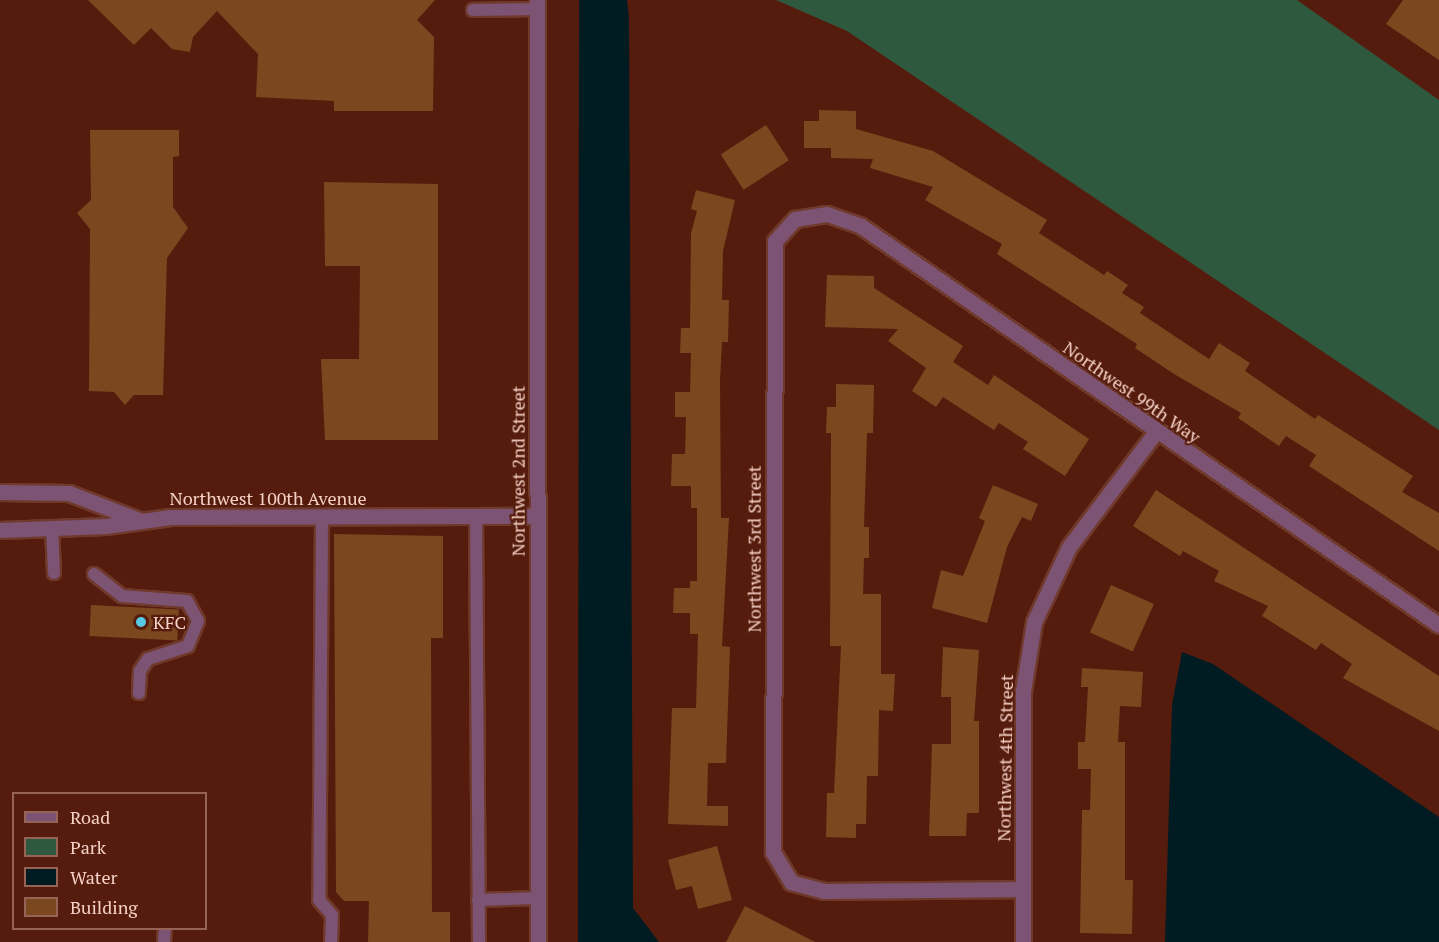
<!DOCTYPE html>
<style>
body{margin:0}
#map{position:relative;width:1439px;height:942px;overflow:hidden;background:#551c0d;font-family:"PT Serif",serif}
div>[style]{position:absolute}
[style*='--x']{left:calc(var(--x)*1px);top:calc(var(--y)*1px);width:calc(var(--w)*1px);rotate:calc(var(--a)*1deg)}
.green>*{inset:0;background:#2f593f}
.water>*{inset:0;background:#001b22}
.building>*{inset:0;background:#7a471f;transform-origin:0 0}
.roads{filter:drop-shadow(2px 0 #6f392b) drop-shadow(-2px 0 #6f392b) drop-shadow(0 2px #6f392b) drop-shadow(0 -2px #6f392b)}
.lane>*{height:12px;margin:-6px;padding:0 6px;transform-origin:6px;border-radius:6px;background:#7d5373}
.street>*{height:15px;margin:-7.5px;padding:0 7.5px;transform-origin:7.5px;border-radius:7.5px;background:#7d5373}
.dots>*{width:16px;height:16px;translate:-50% -50%;box-sizing:border-box;border:3px solid #551c0d;border-radius:50%}
span{translate:-50% -50%;white-space:nowrap;text-align:center;line-height:1.15;-webkit-text-stroke:4.5px #551c0d;paint-order:stroke}
.street-label{font-size:18px;color:#f6d1c7}
.poi-label{font-size:18px;color:#f6d1c7}
.left{translate:0 -50%;text-align:left}
.legend{position:absolute;left:12px;top:792px;width:195px;height:138px;box-sizing:border-box;background:#551c0d;border:2px solid #956457;margin:0;padding:8px 10px;list-style:none;font-size:18px;color:#f6d1c7}
.legend li{display:flex;align-items:center;gap:12px;height:30px}
.legend b{width:30px;border:2px solid #956457}
</style>
<div id="map">
<div class="green">
<div style="clip-path:polygon(776px 0,1297px 0,1439px 100px,1439px 430px,847px 31px)"></div>
</div>
<div class="water">
<div style="clip-path:polygon(579px 0,627px 0,629px 18px,633px 908px,659px 942px,578px 942px)"></div>
<div style="clip-path:polygon(1182px 652px,1213px 664px,1439px 817px,1439px 942px,1165px 942px,1172px 705px)"></div>
</div>
<div class="building">
<div style="clip-path:polygon(88px 0,435px 0,417px 20px,434px 37px,433px 111px,334px 111px,334px 101px,256px 97px,258px 54px,217px 11px,193px 37px,190px 52px,172px 49px,151px 28px,134px 45px)"></div>
<div style="clip-path:polygon(1403px 0,1439px 0,1439px 60px,1386px 24px)"></div>
<div style="clip-path:polygon(819px 110px,856px 111px,856px 129px,933px 151px,1047px 220px,1039px 233px,1104px 275px,1107px 271px,1128px 285px,1122px 293px,1144px 307px,1140px 313px,1209px 359px,1219px 343px,1250px 363px,1245px 371px,1315px 419px,1318px 415px,1413px 476px,1402px 492px,1439px 513px,1439px 551px,1309px 466px,1316px 455px,1286px 436px,1279px 446px,1238px 418px,1241px 413px,1174px 374px,1135px 348px,1137px 344px,997px 254px,1002px 244px,925px 200px,933px 187px,870px 168px,873px 159px,831px 158px,831px 148px,804px 148px,804px 121px,819px 121px)"></div>
<div style="left:766px;top:125px;width:42px;height:54px;rotate:57deg"></div>
<div style="clip-path:polygon(90px 130px,179px 130px,179px 156px,173px 157px,173px 207px,188px 228px,167px 258px,163px 395px,134px 395px,125px 405px,114px 392px,89px 391px,90px 229px,77px 213px,91px 200px)"></div>
<div style="clip-path:polygon(324px 182px,438px 184px,438px 440px,325px 440px,321px 359px,359px 359px,360px 266px,325px 266px)"></div>
<div style="clip-path:polygon(696px 190px,735px 200px,723px 251px,722px 300px,729px 300px,728px 342px,722px 342px,720px 380px,721px 518px,729px 518px,722px 646px,730px 647px,726px 763px,708px 763px,707px 806px,728px 806px,728px 826px,668px 824px,672px 708px,696px 708px,698px 634px,690px 634px,690px 613px,673px 613px,674px 588px,690px 588px,690px 581px,697px 581px,697px 508px,691px 508px,691px 486px,671px 486px,672px 454px,685px 454px,686px 417px,675px 417px,675px 392px,690px 392px,691px 353px,680px 353px,681px 328px,690px 328px,691px 233px,697px 211px,691px 209px)"></div>
<div style="clip-path:polygon(827px 275px,874px 276px,874px 288px,963px 346px,953px 362px,988px 385px,994px 375px,1089px 439px,1065px 476px,1023px 449px,1028px 442px,999px 423px,994px 430px,943px 397px,936px 407px,912px 391px,926px 368px,888px 341px,898px 329px,825px 327px)"></div>
<div style="clip-path:polygon(836px 384px,874px 385px,873px 433px,867px 433px,864px 527px,869px 527px,869px 558px,864px 558px,863px 594px,881px 594px,881px 674px,895px 674px,893px 711px,879px 710px,878px 776px,867px 776px,866px 824px,856px 824px,856px 838px,826px 837px,827px 793px,834px 793px,841px 646px,830px 646px,831px 433px,826px 433px,827px 407px,836px 407px)"></div>
<div style="clip-path:polygon(993px 485px,1038px 504px,1031px 521px,1022px 517px,1007px 547px,987px 623px,932px 608px,941px 570px,963px 576px,985px 521px,979px 518px)"></div>
<div style="clip-path:polygon(1156px 490px,1439px 676px,1439px 731px,1343px 678px,1352px 664px,1321px 643px,1316px 650px,1262px 616px,1268px 606px,1214px 581px,1219px 571px,1183px 551px,1180px 556px,1133px 526px)"></div>
<div style="clip-path:polygon(334px 534px,443px 536px,443px 638px,431px 638px,432px 912px,450px 912px,450px 942px,368px 942px,369px 901px,344px 901px,336px 892px)"></div>
<div style="left:1111px;top:585px;width:47px;height:52px;rotate:24deg"></div>
<div style="left:91px;top:605px;width:88px;height:31px;rotate:3deg"></div>
<div style="clip-path:polygon(943px 647px,979px 650px,974px 721px,979px 721px,979px 813px,967px 813px,966px 836px,929px 836px,932px 744px,951px 744px,951px 697px,941px 697px)"></div>
<div style="clip-path:polygon(1082px 668px,1143px 672px,1141px 707px,1120px 706px,1118px 742px,1125px 742px,1125px 880px,1133px 880px,1132px 934px,1080px 933px,1082px 810px,1090px 810px,1091px 769px,1078px 769px,1078px 742px,1085px 742px,1088px 687px,1081px 687px)"></div>
<div style="clip-path:polygon(717px 846px,732px 900px,698px 909px,692px 886px,676px 890px,668px 860px)"></div>
<div style="clip-path:polygon(745px 906px,815px 942px,726px 942px)"></div>
</div>
<div class="roads">
<div class="lane">
<div style="--x:473;--y:10;--w:64;--a:-0.9"></div>
<div style="--x:476;--y:515;--w:427;--a:89.6"></div>
<div style="--x:322;--y:518;--w:382;--a:90.4"></div>
<div style="--x:319;--y:900;--w:20;--a:49"></div>
<div style="--x:332;--y:915;--w:27;--a:92"></div>
<div style="--x:52;--y:527;--w:46;--a:87.5"></div>
<div style="--x:94;--y:574;--w:36;--a:38"></div>
<div style="--x:122;--y:596;--w:65;--a:4.4"></div>
<div style="--x:187;--y:601;--w:23;--a:61"></div>
<div style="--x:198;--y:621;--w:27;--a:112"></div>
<div style="--x:188;--y:646;--w:42;--a:162"></div>
<div style="--x:148;--y:659;--w:14;--a:124"></div>
<div style="--x:140;--y:671;--w:22;--a:93"></div>
<div style="--x:478;--y:900;--w:60;--a:-1.9"></div>
<div style="--x:164;--y:942;--w:14;--a:-86"></div>
</div>
<div class="street">
<div style="--x:537;--y:0;--w:942;--a:89.94"></div>
<div style="--x:0;--y:492;--w:69;--a:0.8"></div>
<div style="--x:69;--y:493;--w:75;--a:21.1"></div>
<div style="--x:0;--y:530;--w:106;--a:-2.2"></div>
<div style="--x:106;--y:526;--w:65;--a:-8"></div>
<div style="--x:170;--y:517;--w:368;--a:-0.2"></div>
<div style="--x:1023;--y:889;--w:199;--a:179.4"></div>
<div style="--x:824;--y:891;--w:34;--a:-165"></div>
<div style="--x:791;--y:882;--w:35;--a:-121"></div>
<div style="--x:773;--y:852;--w:611;--a:-89.81"></div>
<div style="--x:775;--y:241;--w:30;--a:-48"></div>
<div style="--x:795;--y:219;--w:32;--a:-9"></div>
<div style="--x:827;--y:214;--w:36;--a:19"></div>
<div style="--x:861;--y:226;--w:702;--a:34.62"></div>
<div style="--x:1023;--y:942;--w:251;--a:-90"></div>
<div style="--x:1023;--y:691;--w:70;--a:-80.9"></div>
<div style="--x:1034;--y:622;--w:83;--a:-65"></div>
<div style="--x:1069;--y:547;--w:143;--a:-53"></div>
</div>
</div>
<div class="dots">
<div style="left:141px;top:622px;background:#58c9e3"></div>
</div>
<div class="street-label">
<span style="left:1132px;top:392px;rotate:35deg">Northwest 99th Way</span>
<span style="left:518px;top:471px;rotate:-90deg">Northwest 2nd Street</span>
<span style="left:268px;top:498px">Northwest 100th Avenue</span>
<span style="left:754px;top:549px;rotate:-90deg">Northwest 3rd Street</span>
<span style="left:1005px;top:758px;rotate:-89deg">Northwest 4th Street</span>
</div>
<div class="poi-label">
<span class="left" style="left:153px;top:622px">KFC</span>
</div>
<ul class="legend">
<li><b style="height:8px;background:#7d5373"></b>Road</li>
<li><b style="height:16px;background:#2f593f"></b>Park</li>
<li><b style="height:16px;background:#001b22"></b>Water</li>
<li><b style="height:16px;background:#7a471f"></b>Building</li>
</ul>
</div>
